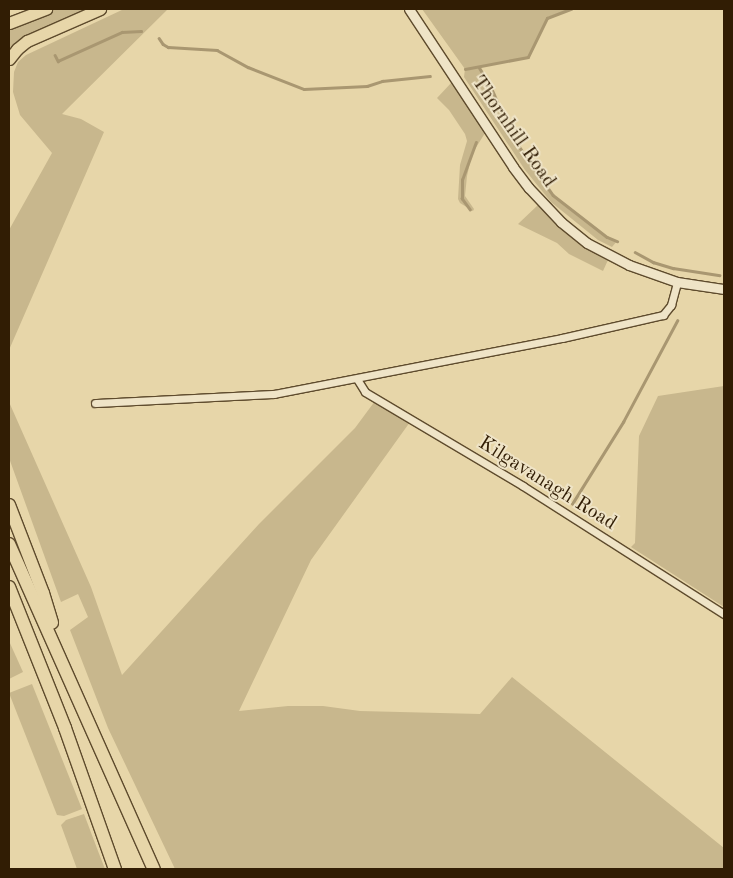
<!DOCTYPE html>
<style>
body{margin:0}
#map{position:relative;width:733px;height:878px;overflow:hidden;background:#e7d6a9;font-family:"Old Standard TT",serif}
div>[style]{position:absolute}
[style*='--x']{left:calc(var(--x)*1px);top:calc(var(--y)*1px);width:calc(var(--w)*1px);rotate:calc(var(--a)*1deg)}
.green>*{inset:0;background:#c8b78d}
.stream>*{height:2.5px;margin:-1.25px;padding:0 1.25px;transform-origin:1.25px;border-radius:1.25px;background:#a99771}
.roads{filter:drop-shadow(1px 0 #5e4b2d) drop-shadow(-1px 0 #5e4b2d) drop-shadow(0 1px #5e4b2d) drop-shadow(0 -1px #5e4b2d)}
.minor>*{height:7px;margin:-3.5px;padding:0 3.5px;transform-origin:3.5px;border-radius:3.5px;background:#efe4c7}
.tertiary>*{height:9px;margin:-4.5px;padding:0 4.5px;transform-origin:4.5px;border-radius:4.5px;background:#efe4c7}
.trunk>*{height:11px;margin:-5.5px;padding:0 5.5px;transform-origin:5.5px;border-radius:5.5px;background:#e7d6a9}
.motorway>*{height:12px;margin:-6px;padding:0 6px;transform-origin:6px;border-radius:6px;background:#e7d6a9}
span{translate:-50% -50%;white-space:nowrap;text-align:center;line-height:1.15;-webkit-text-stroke:4px #efe4c7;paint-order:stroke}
.street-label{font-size:20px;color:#311d04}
.frame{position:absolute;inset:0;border:10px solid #311d04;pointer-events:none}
</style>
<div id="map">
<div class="green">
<div style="clip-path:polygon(57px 9px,85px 9px,23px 37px,9px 48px,9px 29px)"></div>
<div style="clip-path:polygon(124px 9px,168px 9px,62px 114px,81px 119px,104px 132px,9px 350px,9px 230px,52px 153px,20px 115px,13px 92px,14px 72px,18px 62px,26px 55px)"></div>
<div style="clip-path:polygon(422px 9px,570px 9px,548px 17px,528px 57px,480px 67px,491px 87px,514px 139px,533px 169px,553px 195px,570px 210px,607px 237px,617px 241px,612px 247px,598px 240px,551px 202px,525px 170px,464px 77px,465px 69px)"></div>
<div style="clip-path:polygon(452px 82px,485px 133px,472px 154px,467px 176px,465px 196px,474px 209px,473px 211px,460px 203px,458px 199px,460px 165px,467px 141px,465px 134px,449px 110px,437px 98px)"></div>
<div style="clip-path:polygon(538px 205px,577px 242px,608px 260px,603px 271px,569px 254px,557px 243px,518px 224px)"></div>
<div style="clip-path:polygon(724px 386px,724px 607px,631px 547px,635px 543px,639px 436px,658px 396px)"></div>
<div style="clip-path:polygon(375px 401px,410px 422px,311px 560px,239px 711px,288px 706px,323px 706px,360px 711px,480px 714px,512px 677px,724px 848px,724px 869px,175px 869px,108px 728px,70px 630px,88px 617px,78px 594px,61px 602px,9px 458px,9px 402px,91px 587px,122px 675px,259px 524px,355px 428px)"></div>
<div style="clip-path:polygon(9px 641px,23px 672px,9px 679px)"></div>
<div style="clip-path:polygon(32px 684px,82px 809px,64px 816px,57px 815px,9px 693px)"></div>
<div style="clip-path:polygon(84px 814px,98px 851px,105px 869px,77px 869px,61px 825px,66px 820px)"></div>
</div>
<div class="stream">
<div style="--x:159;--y:38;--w:7;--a:56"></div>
<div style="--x:163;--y:44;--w:6;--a:31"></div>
<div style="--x:168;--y:47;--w:49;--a:3.5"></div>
<div style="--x:217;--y:50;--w:35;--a:29"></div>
<div style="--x:248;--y:67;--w:60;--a:21.4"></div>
<div style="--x:304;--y:89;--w:63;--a:-2.7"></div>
<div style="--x:367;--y:86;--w:16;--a:-18"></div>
<div style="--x:382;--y:81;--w:48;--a:-5.9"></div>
<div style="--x:55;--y:55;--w:7;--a:63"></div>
<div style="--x:58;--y:61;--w:70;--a:-24.4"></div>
<div style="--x:122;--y:32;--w:19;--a:-3"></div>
<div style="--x:479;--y:67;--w:23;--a:59"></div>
<div style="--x:491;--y:87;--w:57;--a:66.1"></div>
<div style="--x:514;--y:139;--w:68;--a:55.1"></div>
<div style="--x:553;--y:195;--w:68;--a:37.9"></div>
<div style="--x:607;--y:237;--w:11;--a:22"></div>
<div style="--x:465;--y:69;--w:64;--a:-10.8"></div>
<div style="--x:528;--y:57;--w:43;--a:-64"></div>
<div style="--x:547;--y:18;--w:26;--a:-21"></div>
<div style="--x:470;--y:210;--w:14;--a:-126"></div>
<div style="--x:462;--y:199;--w:19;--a:-90"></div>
<div style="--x:462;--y:180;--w:40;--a:-69.8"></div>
<div style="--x:635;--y:252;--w:21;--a:29"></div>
<div style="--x:653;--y:262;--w:21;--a:17"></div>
<div style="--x:673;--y:268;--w:47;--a:8.7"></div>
<div style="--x:572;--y:504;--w:97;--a:-58.1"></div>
<div style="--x:623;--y:422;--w:115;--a:-61.9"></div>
</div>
<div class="roads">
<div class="minor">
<div style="--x:357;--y:379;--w:15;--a:58"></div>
<div style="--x:365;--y:392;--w:184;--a:30.7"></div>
<div style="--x:523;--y:486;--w:238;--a:32.5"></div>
<div style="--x:95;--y:403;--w:179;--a:-2.9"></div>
<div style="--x:274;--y:394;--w:293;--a:-11"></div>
<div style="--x:562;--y:338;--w:104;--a:-12.8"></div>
<div style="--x:663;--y:315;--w:13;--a:-51"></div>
<div style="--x:671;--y:305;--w:24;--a:-75"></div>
</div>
<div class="tertiary">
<div style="--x:409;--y:9;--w:189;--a:56.6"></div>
<div style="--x:513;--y:167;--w:26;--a:53"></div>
<div style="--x:529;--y:188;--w:47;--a:46.7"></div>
<div style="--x:561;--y:222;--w:33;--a:39"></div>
<div style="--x:587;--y:243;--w:47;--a:27.6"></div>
<div style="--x:629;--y:265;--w:51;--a:19.5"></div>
<div style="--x:677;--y:282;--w:48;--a:8.5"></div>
</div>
<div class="trunk">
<div style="--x:9;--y:23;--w:40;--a:-21"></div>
<div style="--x:9;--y:59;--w:13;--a:-51"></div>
<div style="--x:17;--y:49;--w:13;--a:-39"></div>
<div style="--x:27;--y:41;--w:80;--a:-23.7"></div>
</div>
<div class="motorway">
<div style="--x:9;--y:505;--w:94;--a:68.9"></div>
<div style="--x:43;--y:593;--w:31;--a:73"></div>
<div style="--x:9;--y:544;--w:356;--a:66"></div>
<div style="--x:9;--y:587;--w:152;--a:68.3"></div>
<div style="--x:65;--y:728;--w:150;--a:70.5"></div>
</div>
</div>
<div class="street-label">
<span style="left:513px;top:132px;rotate:55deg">Thornhill Road</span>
<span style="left:547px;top:484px;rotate:32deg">Kilgavanagh Road</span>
</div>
<div class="frame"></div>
</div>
